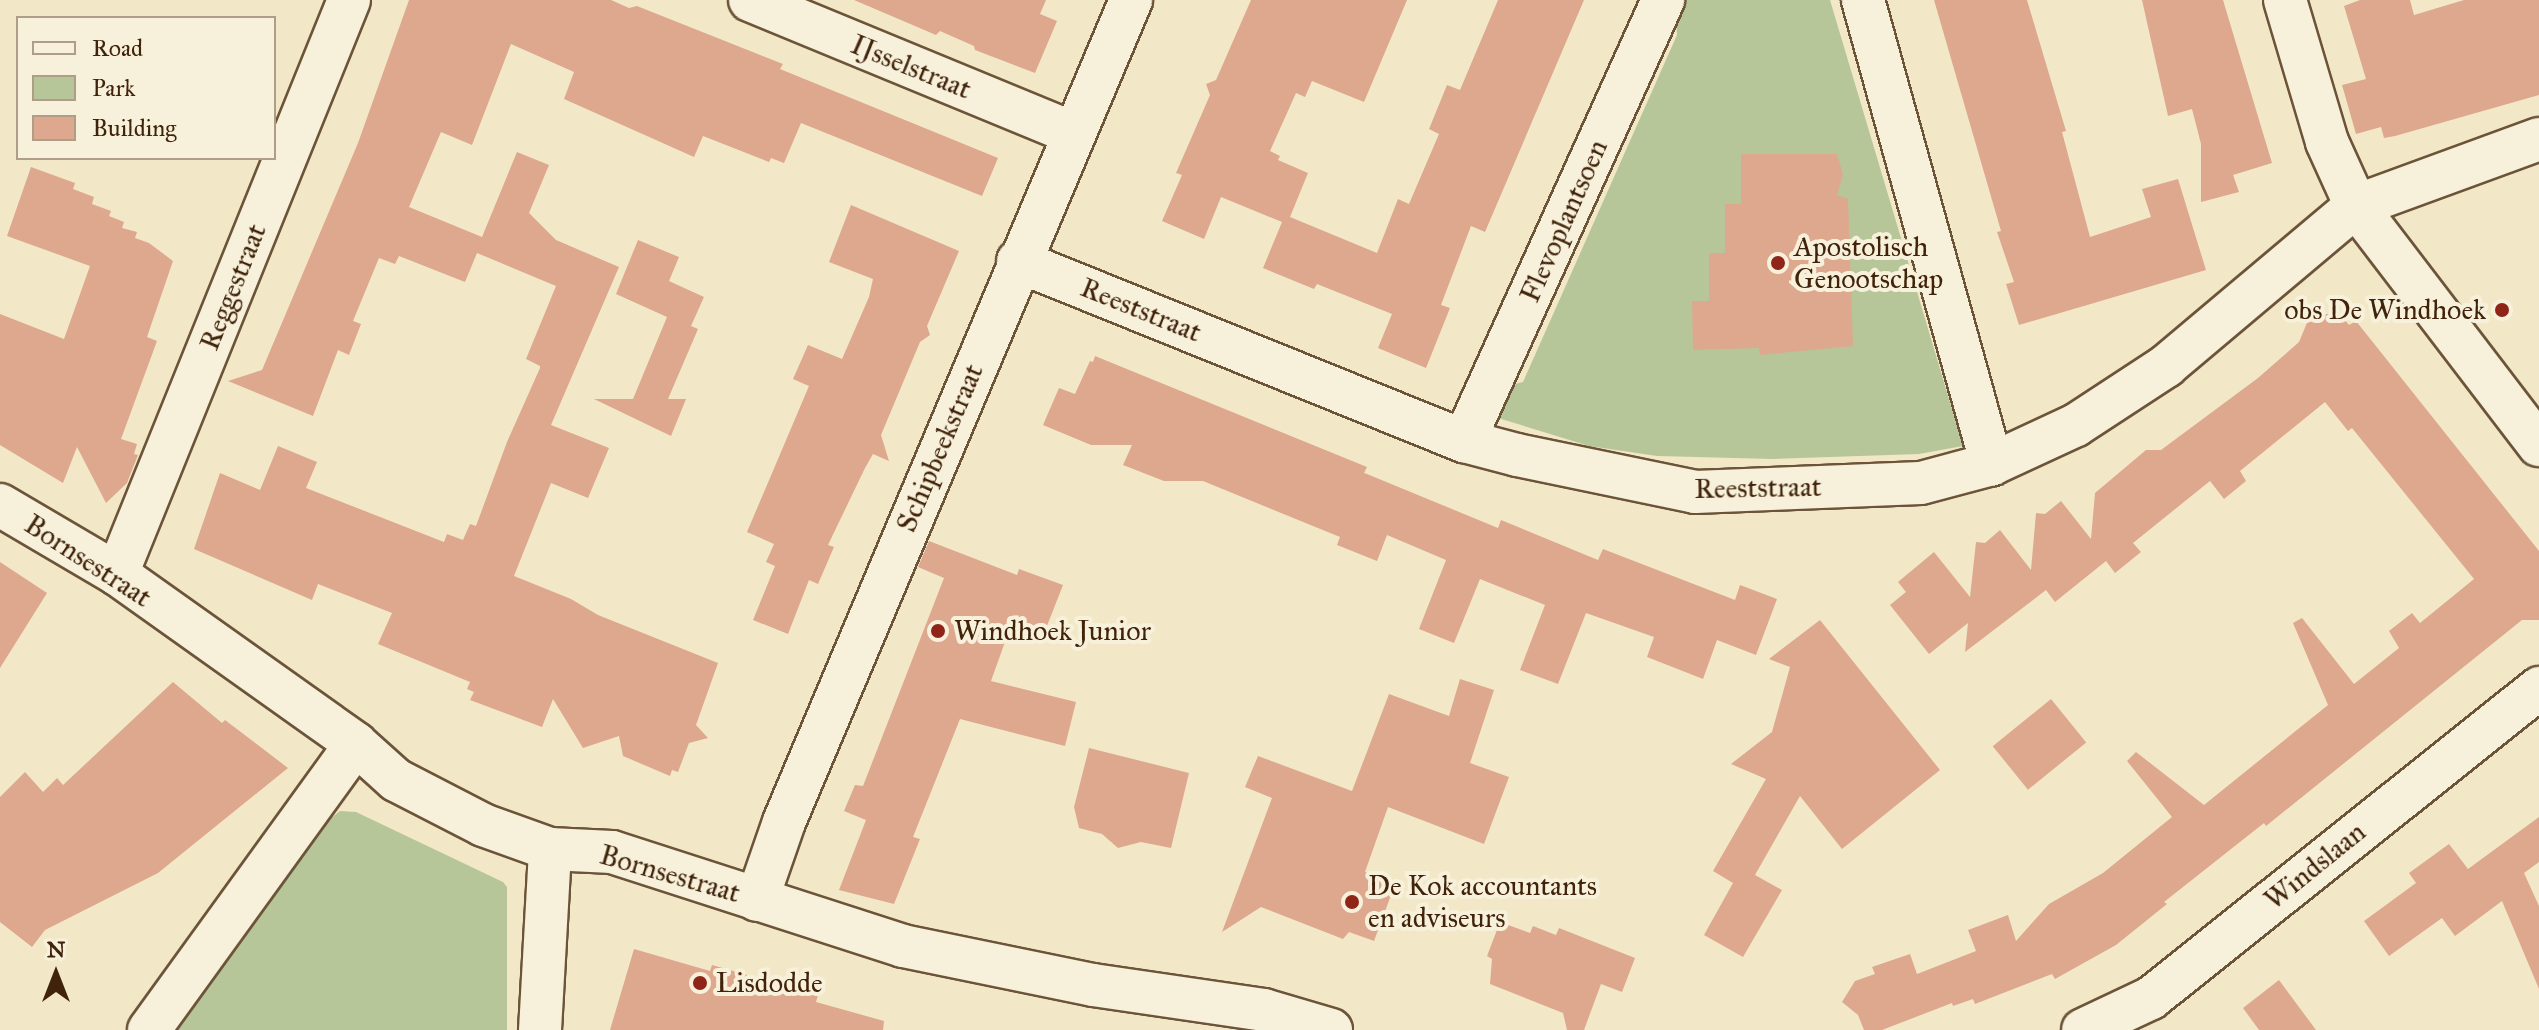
<!DOCTYPE html>
<style>
body{margin:0}
#map{position:relative;width:2539px;height:1030px;overflow:hidden;background:#f2e8c7;font-family:"IM FELL Great Primer",serif}
div>[style]{position:absolute}
[style*='--x']{left:calc(var(--x)*1px);top:calc(var(--y)*1px);width:calc(var(--w)*1px);rotate:calc(var(--a)*1deg)}
.green>*{inset:0;background:#b7c698}
.building>*{inset:0;background:#dda88e;transform-origin:0 0}
.roads{filter:drop-shadow(2px 0 #6c5439) drop-shadow(-2px 0 #6c5439) drop-shadow(0 2px #6c5439) drop-shadow(0 -2px #6c5439)}
.minor>*{height:42px;margin:-21px;padding:0 21px;transform-origin:21px;border-radius:21px;background:#f7f0db}
.dots>*{width:22px;height:22px;translate:-50% -50%;box-sizing:border-box;border:4px solid #f7f0db;border-radius:50%}
span{translate:-50% -50%;white-space:nowrap;text-align:center;line-height:1.15;-webkit-text-stroke:8px #f7f0db;paint-order:stroke}
.street-label{font-size:28px;color:#40230a}
.poi-label{font-size:28px;color:#40230a}
.left{translate:0 -50%;text-align:left}
.right{translate:-100% -50%;text-align:right}
.legend{position:absolute;left:16px;top:16px;width:260px;height:144px;box-sizing:border-box;background:#f7f0db;border:2px solid #ae9e87;margin:0;padding:10px 14px;list-style:none;font-size:24px;color:#40230a}
.legend li{display:flex;align-items:center;gap:16px;height:40px}
.legend b{width:40px;border:2px solid #ae9e87}
.north{position:absolute;left:16px;top:934px;width:80px;height:80px;-webkit-text-stroke:6px #f7f0db;paint-order:stroke;rotate:0deg;font-size:22px;font-weight:700;line-height:32px;text-align:center;color:#40230a}
.north::after{content:'';display:block;margin:auto;width:28px;height:36px;background:#40230a;clip-path:polygon(50% 0,100% 100%,50% 72%,0 100%)}
</style>
<div id="map">
<div class="green">
<div style="clip-path:polygon(1675px 0,1830px 0,1963px 446px,1919px 454px,1773px 459px,1657px 456px,1589px 446px,1498px 418px,1507px 386px,1523px 382px,1677px 35px)"></div>
<div style="clip-path:polygon(340px 811px,356px 812px,503px 882px,507px 887px,507px 1030px,176px 1030px,321px 826px)"></div>
</div>
<div class="building">
<div style="clip-path:polygon(409px 0,611px 0,629px 8px,637px 6px,783px 64px,780px 69px,998px 158px,982px 196px,801px 123px,784px 163px,771px 158px,769px 162px,703px 136px,694px 157px,564px 99px,574px 72px,511px 44px,472px 145px,441px 132px,409px 207px,482px 237px,517px 152px,549px 165px,529px 213px,556px 240px,619px 267px,551px 425px,609px 448px,588px 498px,551px 483px,514px 576px,571px 599px,598px 615px,718px 663px,696px 725px,708px 738px,689px 743px,678px 772px,672px 770px,670px 776px,623px 756px,619px 736px,583px 748px,553px 699px,542px 727px,470px 700px,474px 692px,467px 689px,470px 682px,378px 644px,392px 613px,318px 584px,312px 600px,194px 549px,220px 473px,260px 490px,278px 446px,317px 462px,306px 488px,444px 542px,447px 534px,463px 540px,470px 524px,476px 526px,507px 442px,540px 368px,540px 366px,526px 359px,556px 286px,477px 253px,465px 282px,399px 256px,395px 264px,379px 258px,353px 321px,361px 324px,349px 355px,338px 350px,313px 416px,228px 381px,262px 370px,358px 143px)"></div>
<div style="clip-path:polygon(854px 0,1046px 0,1040px 14px,1057px 21px,1035px 73px,975px 50px,974px 46px,940px 31px,936px 35px)"></div>
<div style="clip-path:polygon(1251px 0,1407px 0,1364px 102px,1312px 81px,1305px 97px,1296px 93px,1270px 151px,1280px 156px,1278px 160px,1308px 173px,1290px 217px,1377px 253px,1398px 199px,1409px 204px,1439px 134px,1429px 129px,1447px 85px,1460px 90px,1498px 0,1584px 0,1485px 232px,1471px 226px,1441px 305px,1450px 308px,1426px 368px,1378px 348px,1392px 314px,1317px 284px,1314px 289px,1263px 268px,1282px 222px,1221px 197px,1204px 239px,1162px 221px,1182px 175px,1176px 173px,1210px 95px,1206px 84px,1216px 80px)"></div>
<div style="clip-path:polygon(1934px 0,2027px 0,2066px 131px,2062px 132px,2090px 237px,2151px 217px,2142px 189px,2178px 179px,2206px 270px,2019px 325px,2006px 284px,2014px 282px,1997px 232px,2001px 231px)"></div>
<div style="clip-path:polygon(2142px 0,2223px 0,2272px 163px,2233px 175px,2239px 192px,2201px 202px,2201px 144px,2192px 109px,2168px 116px)"></div>
<div style="clip-path:polygon(2360px 0,2410px 0,2414px 15px,2464px 0,2539px 0,2539px 95px,2395px 136px,2384px 138px,2381px 127px,2356px 134px,2342px 85px,2366px 79px,2344px 6px)"></div>
<div style="clip-path:polygon(1741px 154px,1837px 154px,1843px 175px,1837px 195px,1848px 199px,1853px 346px,1760px 355px,1759px 348px,1693px 350px,1692px 301px,1709px 301px,1709px 253px,1725px 253px,1725px 204px,1741px 204px)"></div>
<div style="clip-path:polygon(31px 167px,75px 183px,73px 189px,94px 197px,92px 204px,111px 211px,109px 216px,124px 222px,122px 228px,137px 232px,135px 238px,149px 243px,173px 261px,147px 337px,157px 341px,121px 439px,137px 444px,134px 454px,138px 455px,127px 483px,106px 503px,77px 447px,63px 483px,0 445px,0 314px,64px 339px,90px 266px,7px 236px)"></div>
<div style="clip-path:polygon(851px 205px,959px 251px,927px 326px,930px 335px,920px 342px,881px 435px,889px 461px,873px 454px,865px 468px,828px 545px,834px 547px,818px 584px,809px 580px,788px 634px,753px 620px,775px 566px,766px 562px,774px 544px,747px 532px,809px 386px,793px 379px,808px 345px,842px 359px,869px 297px,873px 279px,829px 262px)"></div>
<div style="clip-path:polygon(638px 240px,679px 257px,669px 281px,704px 297px,691px 326px,698px 329px,668px 399px,686px 399px,671px 436px,594px 399px,633px 399px,667px 317px,616px 294px)"></div>
<div style="clip-path:polygon(2320px 314px,2340px 314px,2349px 325px,2356px 321px,2539px 551px,2539px 620px,2522px 620px,2266px 826px,2264px 823px,2164px 902px,2167px 904px,2116px 945px,2055px 979px,2052px 974px,1975px 1004px,1973px 999px,1953px 1006px,1952px 1003px,1882px 1030px,1864px 1030px,1858px 1015px,1842px 1002px,1855px 981px,1875px 974px,1872px 967px,1910px 954px,1917px 974px,1976px 951px,1968px 930px,2008px 915px,2016px 941px,2049px 904px,2103px 873px,2172px 817px,2127px 761px,2136px 752px,2204px 805px,2328px 705px,2293px 623px,2302px 618px,2354px 684px,2399px 648px,2389px 631px,2412px 613px,2420px 623px,2474px 579px,2352px 428px,2348px 431px,2325px 402px,2240px 471px,2246px 481px,2224px 499px,2210px 481px,2133px 543px,2141px 552px,2115px 573px,2106px 561px,2055px 602px,2046px 590px,1965px 652px,1968px 623px,1929px 654px,1890px 605px,1906px 592px,1898px 582px,1934px 552px,1970px 597px,1976px 542px,1985px 543px,2000px 530px,2031px 570px,2036px 513px,2045px 514px,2061px 501px,2091px 539px,2095px 493px,2146px 450px,2161px 450px,2258px 378px,2299px 342px,2309px 318px)"></div>
<div style="clip-path:polygon(1095px 356px,1367px 467px,1364px 473px,1367px 474px,1498px 528px,1501px 520px,1598px 560px,1603px 549px,1735px 600px,1740px 585px,1777px 599px,1756px 655px,1717px 640px,1703px 679px,1647px 657px,1654px 637px,1586px 613px,1558px 684px,1520px 670px,1545px 605px,1480px 579px,1454px 643px,1419px 629px,1446px 560px,1387px 535px,1377px 561px,1337px 545px,1340px 537px,1203px 481px,1164px 481px,1123px 465px,1132px 445px,1091px 445px,1043px 425px,1059px 388px,1075px 394px,1090px 361px,1093px 362px)"></div>
<div style="clip-path:polygon(929px 541px,1017px 575px,1019px 569px,1063px 585px,1045px 631px,1010px 628px,991px 681px,1076px 702px,1065px 746px,960px 719px,913px 837px,920px 839px,894px 904px,839px 890px,866px 820px,844px 811px,855px 785px,863px 786px,944px 578px,918px 567px)"></div>
<div style="clip-path:polygon(0 562px,47px 593px,0 668px)"></div>
<div style="clip-path:polygon(1820px 620px,1940px 770px,1842px 849px,1800px 796px,1755px 875px,1782px 890px,1743px 957px,1704px 935px,1733px 883px,1713px 871px,1766px 779px,1731px 764px,1772px 732px,1790px 667px,1769px 659px)"></div>
<div style="clip-path:polygon(1460px 679px,1494px 690px,1470px 763px,1509px 777px,1484px 844px,1388px 807px,1365px 872px,1392px 881px,1390px 886px,1394px 887px,1374px 941px,1349px 932px,1343px 939px,1261px 907px,1222px 932px,1272px 798px,1245px 787px,1258px 756px,1352px 791px,1389px 694px,1449px 716px)"></div>
<div style="clip-path:polygon(173px 682px,222px 723px,225px 720px,288px 768px,158px 873px,45px 930px,32px 947px,0 922px,0 797px,25px 772px,43px 792px,57px 778px,63px 785px)"></div>
<div style="left:2051px;top:699px;width:56px;height:75px;rotate:51deg"></div>
<div style="clip-path:polygon(1089px 748px,1189px 773px,1171px 848px,1141px 842px,1118px 848px,1102px 834px,1079px 828px,1074px 807px)"></div>
<div style="clip-path:polygon(2539px 817px,2539px 862px,2524px 873px,2539px 906px,2539px 989px,2502px 901px,2455px 936px,2442px 918px,2389px 956px,2364px 921px,2416px 883px,2409px 873px,2449px 844px,2468px 869px)"></div>
<div style="clip-path:polygon(1500px 922px,1530px 933px,1533px 926px,1556px 935px,1559px 928px,1635px 958px,1622px 992px,1601px 984px,1584px 1030px,1567px 1030px,1563px 1013px,1490px 984px,1492px 959px,1487px 956px)"></div>
<div style="clip-path:polygon(634px 949px,710px 971px,712px 965px,818px 995px,816px 1002px,884px 1021px,883px 1030px,610px 1030px)"></div>
<div style="clip-path:polygon(2279px 980px,2316px 1030px,2259px 1030px,2243px 1008px)"></div>
</div>
<div class="roads">
<div class="minor">
<div style="--x:750;--y:0;--w:349;--a:22.4"></div>
<div style="--x:1863;--y:0;--w:482;--a:74.5"></div>
<div style="--x:2285;--y:0;--w:148;--a:73.5"></div>
<div style="--x:2327;--y:142;--w:70;--a:65.6"></div>
<div style="--x:2356;--y:206;--w:301;--a:52.6"></div>
<div style="--x:1018;--y:261;--w:481;--a:22"></div>
<div style="--x:1464;--y:441;--w:55;--a:14.8"></div>
<div style="--x:1517;--y:455;--w:182;--a:11.7"></div>
<div style="--x:1695;--y:492;--w:226;--a:-2.3"></div>
<div style="--x:1921;--y:483;--w:73;--a:-15"></div>
<div style="--x:1992;--y:464;--w:93;--a:-24.9"></div>
<div style="--x:2076;--y:425;--w:108;--a:-33.2"></div>
<div style="--x:2166;--y:366;--w:248;--a:-40.1"></div>
<div style="--x:2356;--y:206;--w:195;--a:-20.1"></div>
<div style="--x:1464;--y:441;--w:484;--a:-65.7"></div>
<div style="--x:0;--y:505;--w:136;--a:30.5"></div>
<div style="--x:117;--y:574;--w:293;--a:35.4"></div>
<div style="--x:356;--y:744;--w:54;--a:42"></div>
<div style="--x:396;--y:780;--w:98;--a:27.3"></div>
<div style="--x:483;--y:825;--w:71;--a:19.7"></div>
<div style="--x:550;--y:849;--w:62;--a:2.8"></div>
<div style="--x:612;--y:852;--w:306;--a:17.9"></div>
<div style="--x:903;--y:946;--w:194;--a:11.6"></div>
<div style="--x:1093;--y:985;--w:173;--a:8.3"></div>
<div style="--x:1264;--y:1010;--w:70;--a:16.6"></div>
<div style="--x:117;--y:574;--w:619;--a:-67.99"></div>
<div style="--x:757;--y:900;--w:83;--a:-70.9"></div>
<div style="--x:784;--y:822;--w:892;--a:-67.11"></div>
<div style="--x:149;--y:1030;--w:353;--a:-54.1"></div>
<div style="--x:540;--y:1030;--w:181;--a:-86.8"></div>
<div style="--x:2083;--y:1030;--w:75;--a:-25.2"></div>
<div style="--x:2151;--y:998;--w:497;--a:-38.6"></div>
</div>
</div>
<div class="dots">
<div style="left:1778px;top:263px;background:#8f2418"></div>
<div style="left:2502px;top:310px;background:#8f2418"></div>
<div style="left:938px;top:631px;background:#8f2418"></div>
<div style="left:1352px;top:902px;background:#8f2418"></div>
<div style="left:700px;top:983px;background:#8f2418"></div>
</div>
<div class="street-label">
<span style="left:911px;top:67px;rotate:22deg">IJsselstraat</span>
<span style="left:1564px;top:221px;rotate:-66deg">Flevoplantsoen</span>
<span style="left:233px;top:287px;rotate:-68deg">Reggestraat</span>
<span style="left:1141px;top:310px;rotate:22deg">Reeststraat</span>
<span style="left:940px;top:448px;rotate:-67deg">Schipbeekstraat</span>
<span style="left:1758px;top:488px;rotate:-1deg">Reeststraat</span>
<span style="left:88px;top:561px;rotate:33deg">Bornsestraat</span>
<span style="left:2315px;top:866px;rotate:-39deg">Windslaan</span>
<span style="left:670px;top:874px;rotate:16deg">Bornsestraat</span>
</div>
<div class="poi-label">
<span class="left" style="left:1794px;top:263px">Apostolisch<br>Genootschap</span>
<span class="right" style="left:2486px;top:310px">obs De Windhoek</span>
<span class="left" style="left:954px;top:631px">Windhoek Junior</span>
<span class="left" style="left:1368px;top:902px">De Kok accountants<br>en adviseurs</span>
<span class="left" style="left:716px;top:983px">Lisdodde</span>
</div>
<ul class="legend">
<li><b style="height:10px;background:#f7f0db"></b>Road</li>
<li><b style="height:22px;background:#b7c698"></b>Park</li>
<li><b style="height:22px;background:#dda88e"></b>Building</li>
</ul>
<div class="north">N</div>
</div>
